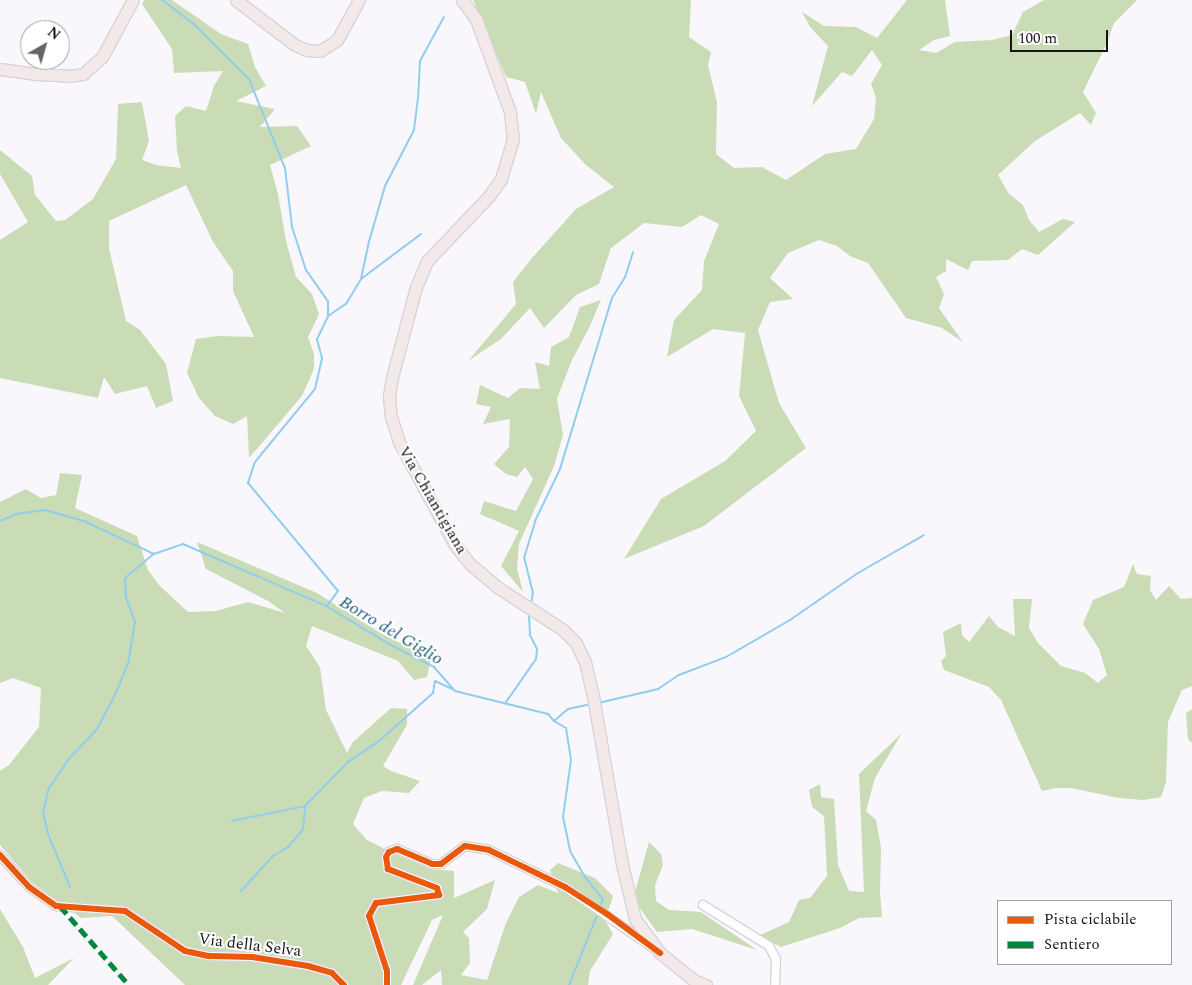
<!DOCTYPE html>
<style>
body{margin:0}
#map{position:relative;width:1192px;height:985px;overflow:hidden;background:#f9f7fc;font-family:Spectral,serif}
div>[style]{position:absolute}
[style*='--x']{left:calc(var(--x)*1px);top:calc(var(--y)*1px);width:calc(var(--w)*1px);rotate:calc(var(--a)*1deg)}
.forest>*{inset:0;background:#cadcb5}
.stream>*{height:2px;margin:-1px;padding:0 1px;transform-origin:1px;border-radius:1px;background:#91cdef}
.roads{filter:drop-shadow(1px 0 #d6d4d8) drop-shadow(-1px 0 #d6d4d8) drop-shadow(0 1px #d6d4d8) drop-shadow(0 -1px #d6d4d8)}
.minor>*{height:8px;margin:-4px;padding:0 4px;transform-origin:4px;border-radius:4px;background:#fefeff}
.primary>*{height:11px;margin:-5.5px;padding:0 5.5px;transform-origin:5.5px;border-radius:5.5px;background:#f3e9e9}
.quiet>*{height:5px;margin-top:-2.5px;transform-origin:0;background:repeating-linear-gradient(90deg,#00873e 0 10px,transparent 0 15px)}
.cycleway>*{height:6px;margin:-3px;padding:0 3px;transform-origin:3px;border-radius:3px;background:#e8590c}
span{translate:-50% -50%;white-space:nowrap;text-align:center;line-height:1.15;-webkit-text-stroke:4px #fff;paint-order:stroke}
.street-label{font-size:16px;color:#151417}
.water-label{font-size:18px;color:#1b5d7d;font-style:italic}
.legend{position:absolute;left:997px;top:900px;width:175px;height:65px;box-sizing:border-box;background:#fff;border:1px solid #a1a1a2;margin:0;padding:6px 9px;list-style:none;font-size:15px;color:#151417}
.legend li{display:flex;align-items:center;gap:10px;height:25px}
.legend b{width:25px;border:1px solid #a1a1a2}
.north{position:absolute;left:20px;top:20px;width:50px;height:50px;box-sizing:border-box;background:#fff;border:1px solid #a1a1a2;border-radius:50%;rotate:38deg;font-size:14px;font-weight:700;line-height:20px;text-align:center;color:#151417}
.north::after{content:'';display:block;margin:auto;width:18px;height:22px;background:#656367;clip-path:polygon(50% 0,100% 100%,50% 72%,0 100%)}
.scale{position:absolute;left:1010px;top:30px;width:98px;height:22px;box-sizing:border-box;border:2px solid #151417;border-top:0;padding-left:6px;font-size:15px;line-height:18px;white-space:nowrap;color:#151417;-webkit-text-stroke:4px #fff;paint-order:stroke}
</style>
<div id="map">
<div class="forest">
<div style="clip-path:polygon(144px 0,172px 0,221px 34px,248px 44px,255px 67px,266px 86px,236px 101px,275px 109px,260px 127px,297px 126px,311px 146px,270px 165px,278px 194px,286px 241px,296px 277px,312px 294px,319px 314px,308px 337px,314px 354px,314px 369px,302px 396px,249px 458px,247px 416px,233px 424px,215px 416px,199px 398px,187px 373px,196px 339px,218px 336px,254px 337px,233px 291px,233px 271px,213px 242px,186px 185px,109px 221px,109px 248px,126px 321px,140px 330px,166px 364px,173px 401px,156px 408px,147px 386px,115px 394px,104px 377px,98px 398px,0 378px,0 240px,28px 222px,0 174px,0 150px,32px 176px,35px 195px,56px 221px,65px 220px,93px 199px,116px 159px,118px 104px,142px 102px,149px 141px,142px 160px,156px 165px,181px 168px,177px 151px,175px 116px,186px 106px,206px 111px,214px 86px,223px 71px,174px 73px,172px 49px,142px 4px)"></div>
<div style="clip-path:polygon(473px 0,691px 0,689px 37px,711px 52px,708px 65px,717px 102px,716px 154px,734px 168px,762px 167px,786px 180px,825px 154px,856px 149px,874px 119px,876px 98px,871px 84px,882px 65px,872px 50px,852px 76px,842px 72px,812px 106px,828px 46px,810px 27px,802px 12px,824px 26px,856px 27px,877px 38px,907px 0,945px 0,950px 36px,934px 40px,919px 50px,936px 53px,955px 42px,992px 40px,1012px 35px,1023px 12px,1044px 0,1137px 0,1114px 23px,1106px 45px,1083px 92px,1096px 113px,1091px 125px,1080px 113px,1035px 141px,998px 175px,1009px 194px,1023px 205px,1029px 220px,1039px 232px,1063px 219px,1075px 222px,1038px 255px,1022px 249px,1008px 260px,972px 261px,968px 270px,946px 259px,946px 271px,936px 277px,944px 294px,939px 308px,963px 342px,942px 328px,906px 318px,868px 263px,850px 256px,837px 246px,819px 240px,788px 253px,770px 278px,793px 299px,770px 302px,758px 330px,779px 403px,806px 448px,704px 526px,624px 559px,661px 499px,725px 461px,756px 431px,739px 396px,745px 333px,713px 329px,667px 357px,674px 320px,702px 290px,704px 261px,719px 224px,701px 215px,682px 227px,644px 223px,611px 248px,599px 284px,576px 295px,544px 328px,530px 308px,501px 339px,468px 361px,516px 304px,513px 282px,532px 258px,576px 209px,614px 187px,586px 165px,561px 138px,541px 92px,536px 114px,525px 82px,506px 77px)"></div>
<div style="clip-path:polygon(601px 300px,589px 328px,572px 360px,557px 399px,563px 435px,554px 466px,519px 544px,517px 568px,523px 592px,501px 566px,519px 531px,480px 514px,484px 501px,516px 511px,533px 479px,525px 467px,517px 477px,506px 474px,494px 464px,509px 447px,510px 419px,483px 424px,491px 407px,476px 404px,480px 385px,508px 398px,520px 388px,540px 389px,535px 362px,549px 366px,551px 347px,569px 337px,580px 307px)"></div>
<div style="clip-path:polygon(60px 473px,82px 475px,75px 508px,137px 536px,148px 570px,159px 585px,188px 612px,216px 611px,248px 602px,285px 613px,268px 601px,206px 569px,197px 542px,317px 593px,382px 634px,431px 658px,427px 677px,414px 680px,398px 661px,312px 626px,306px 646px,320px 667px,326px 710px,347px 753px,353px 742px,391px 708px,407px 709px,407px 725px,383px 766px,391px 771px,420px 781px,409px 793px,382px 791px,364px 798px,353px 824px,367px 840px,397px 855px,431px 869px,454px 871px,454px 898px,495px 880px,487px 909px,463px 932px,469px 938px,470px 963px,461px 975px,487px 980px,506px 923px,519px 897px,538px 885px,558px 893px,550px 870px,558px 863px,595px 878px,613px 896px,605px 920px,613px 934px,590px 971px,588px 985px,442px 985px,441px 970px,422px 985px,413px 985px,443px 915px,432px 920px,401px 985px,185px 985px,112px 916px,81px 918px,32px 882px,0 845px,0 771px,9px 765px,39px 727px,41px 688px,13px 678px,0 683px,0 502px,26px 489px,41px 498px,56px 495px)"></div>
<div style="clip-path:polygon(1133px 564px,1137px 574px,1151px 576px,1150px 590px,1156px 600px,1169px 586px,1181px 599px,1192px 598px,1192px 686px,1182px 690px,1168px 722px,1166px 782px,1161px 797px,1143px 800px,1119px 798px,1071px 788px,1056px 788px,1042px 791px,1001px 700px,989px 687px,944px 670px,941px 661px,946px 656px,943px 632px,961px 623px,962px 635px,969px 642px,989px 616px,998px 627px,1015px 636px,1013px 599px,1032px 599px,1029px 628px,1038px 643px,1061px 666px,1085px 673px,1098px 683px,1107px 675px,1099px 649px,1083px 624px,1093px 600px,1124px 587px)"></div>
<div style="clip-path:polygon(1192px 709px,1192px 743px,1188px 739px,1186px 713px)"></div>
<div style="clip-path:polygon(902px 733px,875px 778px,866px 811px,876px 820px,881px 848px,880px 893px,882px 917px,859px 918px,840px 928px,781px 947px,758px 936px,789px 922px,799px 900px,810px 898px,827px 876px,824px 816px,812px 807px,809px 790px,820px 784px,821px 797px,834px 799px,838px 865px,849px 891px,864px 892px,859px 774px)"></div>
<div style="clip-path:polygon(649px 842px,661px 854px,663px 865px,655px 885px,656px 901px,669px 910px,701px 912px,757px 950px,692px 929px,657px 932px,639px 907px,635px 892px)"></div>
<div style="clip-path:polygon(0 909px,23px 947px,35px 978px,74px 958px,48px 985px,0 985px)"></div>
</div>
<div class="stream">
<div style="--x:162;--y:0;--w:41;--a:37.1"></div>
<div style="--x:195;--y:25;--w:76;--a:45"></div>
<div style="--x:249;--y:79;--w:96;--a:68"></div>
<div style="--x:285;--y:168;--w:59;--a:83.2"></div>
<div style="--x:292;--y:227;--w:45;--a:72"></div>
<div style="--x:306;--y:270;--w:38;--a:55"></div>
<div style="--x:328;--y:301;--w:15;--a:90"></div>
<div style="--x:361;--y:279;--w:75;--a:-36.9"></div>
<div style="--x:0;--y:521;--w:17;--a:-24"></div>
<div style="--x:16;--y:514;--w:29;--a:-8"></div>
<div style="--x:45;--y:510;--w:41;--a:15.8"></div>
<div style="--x:84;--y:521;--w:77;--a:25.2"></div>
<div style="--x:154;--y:554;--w:31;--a:-19"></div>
<div style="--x:183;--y:544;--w:156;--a:23.4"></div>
<div style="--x:326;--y:606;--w:74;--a:31.1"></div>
<div style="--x:389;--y:644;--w:51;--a:27.1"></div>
<div style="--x:434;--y:667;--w:32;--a:49"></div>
<div style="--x:455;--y:691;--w:96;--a:13.9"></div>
<div style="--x:548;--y:714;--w:9;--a:49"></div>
<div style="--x:554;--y:721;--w:14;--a:30"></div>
<div style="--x:566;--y:728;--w:32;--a:81"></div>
<div style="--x:571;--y:760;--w:58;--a:98"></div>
<div style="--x:563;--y:817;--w:35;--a:78"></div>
<div style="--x:570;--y:851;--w:30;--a:60"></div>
<div style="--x:585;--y:877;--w:28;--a:51"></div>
<div style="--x:603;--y:899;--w:11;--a:112"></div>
<div style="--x:531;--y:603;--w:10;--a:-79"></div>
<div style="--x:533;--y:593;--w:36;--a:-104"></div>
<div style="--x:524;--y:558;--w:39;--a:-73"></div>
<div style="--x:535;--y:521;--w:58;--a:-64.3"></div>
<div style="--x:560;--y:469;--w:179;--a:-73.1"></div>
<div style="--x:612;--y:298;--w:25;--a:-58"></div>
<div style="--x:625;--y:277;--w:26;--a:-72"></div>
<div style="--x:327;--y:606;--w:19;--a:-54"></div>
<div style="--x:338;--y:591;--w:141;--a:-129.8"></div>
<div style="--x:248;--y:483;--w:22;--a:-72"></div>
<div style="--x:255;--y:462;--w:94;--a:-50.6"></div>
<div style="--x:315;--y:389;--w:32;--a:-77"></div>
<div style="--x:322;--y:358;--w:20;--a:-105"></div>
<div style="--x:317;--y:339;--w:25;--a:-64"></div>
<div style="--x:328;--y:316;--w:22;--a:-34"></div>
<div style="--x:346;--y:304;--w:29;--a:-59"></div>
<div style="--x:361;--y:279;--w:35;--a:-78"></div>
<div style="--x:368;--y:245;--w:61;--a:-73.9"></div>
<div style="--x:385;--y:186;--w:63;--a:-62.6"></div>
<div style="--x:414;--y:130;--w:31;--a:-83"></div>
<div style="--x:418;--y:99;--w:38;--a:-87"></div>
<div style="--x:420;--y:61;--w:50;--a:-61.4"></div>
<div style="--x:506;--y:702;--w:52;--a:-55.1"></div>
<div style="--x:536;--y:659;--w:10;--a:-84"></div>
<div style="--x:537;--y:649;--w:16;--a:-117"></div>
<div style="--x:530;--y:635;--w:22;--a:-93"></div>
<div style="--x:598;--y:703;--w:62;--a:-13.1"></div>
<div style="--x:658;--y:689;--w:25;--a:-34"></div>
<div style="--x:679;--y:675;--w:50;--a:-21"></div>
<div style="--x:726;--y:657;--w:74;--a:-30"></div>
<div style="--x:790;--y:620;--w:83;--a:-34.7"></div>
<div style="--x:858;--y:573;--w:76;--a:-29.9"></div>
<div style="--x:554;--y:721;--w:18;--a:-41"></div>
<div style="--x:568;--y:709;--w:24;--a:-12"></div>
<div style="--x:232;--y:821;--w:75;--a:-11.6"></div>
<div style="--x:305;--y:806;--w:62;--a:-45.7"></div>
<div style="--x:348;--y:762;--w:36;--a:-34"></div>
<div style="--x:378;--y:742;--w:74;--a:-41.7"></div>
<div style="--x:433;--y:693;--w:12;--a:-81"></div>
<div style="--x:435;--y:681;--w:21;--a:25"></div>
<div style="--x:70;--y:887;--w:57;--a:-112.5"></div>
<div style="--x:48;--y:834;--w:22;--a:-103"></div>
<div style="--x:43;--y:813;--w:26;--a:-77"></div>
<div style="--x:49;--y:788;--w:34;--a:-56"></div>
<div style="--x:68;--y:760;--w:42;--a:-46.9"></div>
<div style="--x:97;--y:729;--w:41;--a:-62.2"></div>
<div style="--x:116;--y:693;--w:31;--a:-68"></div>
<div style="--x:128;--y:664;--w:43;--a:-80.5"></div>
<div style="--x:135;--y:622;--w:27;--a:-110"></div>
<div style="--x:126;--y:597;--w:19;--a:-93"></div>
<div style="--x:125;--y:578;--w:38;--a:-40"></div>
<div style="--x:241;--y:891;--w:47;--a:-47.6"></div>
<div style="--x:273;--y:856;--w:17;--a:-31"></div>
<div style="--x:288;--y:847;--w:23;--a:-49"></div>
<div style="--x:303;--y:830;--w:24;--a:-85"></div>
<div style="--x:569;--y:985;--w:78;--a:-68.1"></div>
</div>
<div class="roads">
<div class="minor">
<div style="--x:0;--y:855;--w:43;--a:47.8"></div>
<div style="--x:29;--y:887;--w:33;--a:35"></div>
<div style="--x:56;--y:906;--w:69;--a:4.1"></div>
<div style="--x:125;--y:911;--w:72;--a:33.7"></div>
<div style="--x:185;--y:951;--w:25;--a:12"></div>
<div style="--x:209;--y:956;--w:43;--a:1.3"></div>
<div style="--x:252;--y:957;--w:57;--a:9.1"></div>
<div style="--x:308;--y:966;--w:25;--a:16"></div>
<div style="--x:332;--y:973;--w:17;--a:45"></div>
<div style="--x:703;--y:905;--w:78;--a:31.8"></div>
<div style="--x:769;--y:946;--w:15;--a:62"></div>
<div style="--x:776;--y:959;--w:26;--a:92"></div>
<div style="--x:387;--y:985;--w:14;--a:-90"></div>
<div style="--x:387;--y:971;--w:58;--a:-108.1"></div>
<div style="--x:369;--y:916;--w:15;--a:-62"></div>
<div style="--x:376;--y:903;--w:64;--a:-7.2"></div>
<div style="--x:439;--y:895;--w:7;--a:-106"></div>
<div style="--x:437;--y:888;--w:53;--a:-158.8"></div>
<div style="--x:388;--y:869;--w:12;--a:-99"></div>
<div style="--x:386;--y:857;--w:6;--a:-59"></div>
<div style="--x:389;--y:852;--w:9;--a:-21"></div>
<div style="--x:397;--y:849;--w:38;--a:23"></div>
<div style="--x:432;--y:864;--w:9;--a:0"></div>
<div style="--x:441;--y:864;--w:30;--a:-37"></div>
<div style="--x:465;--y:846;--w:24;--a:9"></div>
<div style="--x:489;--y:850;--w:85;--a:26"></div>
<div style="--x:565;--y:887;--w:106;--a:34.6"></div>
</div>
<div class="primary">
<div style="--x:236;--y:0;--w:74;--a:37.3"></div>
<div style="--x:295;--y:45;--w:13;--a:23"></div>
<div style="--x:307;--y:50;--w:13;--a:4"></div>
<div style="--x:320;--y:51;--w:20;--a:-33"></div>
<div style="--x:337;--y:40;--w:46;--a:-61.2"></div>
<div style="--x:462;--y:0;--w:24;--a:54"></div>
<div style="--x:476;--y:19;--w:99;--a:69.9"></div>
<div style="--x:510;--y:112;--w:27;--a:84"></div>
<div style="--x:513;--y:139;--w:42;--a:106.7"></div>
<div style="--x:501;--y:179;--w:21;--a:125"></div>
<div style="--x:489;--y:196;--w:90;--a:133.6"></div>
<div style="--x:427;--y:261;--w:28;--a:113"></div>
<div style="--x:416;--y:287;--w:93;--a:104.9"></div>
<div style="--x:392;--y:377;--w:19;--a:99"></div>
<div style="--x:389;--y:396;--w:21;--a:85"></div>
<div style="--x:391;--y:417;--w:26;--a:72"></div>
<div style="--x:399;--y:442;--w:117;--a:61.5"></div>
<div style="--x:455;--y:545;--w:24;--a:52"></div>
<div style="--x:470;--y:564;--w:35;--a:40"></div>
<div style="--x:497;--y:587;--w:77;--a:32.9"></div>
<div style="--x:562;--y:629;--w:20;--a:45"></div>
<div style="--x:576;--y:643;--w:21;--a:65"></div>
<div style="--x:585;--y:662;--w:35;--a:77"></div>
<div style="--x:593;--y:696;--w:170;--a:80.2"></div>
<div style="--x:622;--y:864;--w:57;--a:76.7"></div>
<div style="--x:635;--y:919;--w:42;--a:53.7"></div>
<div style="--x:660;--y:953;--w:45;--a:38.7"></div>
<div style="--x:695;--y:981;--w:12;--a:20"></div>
<div style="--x:0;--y:69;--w:37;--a:8"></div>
<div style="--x:37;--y:74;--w:33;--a:3"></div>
<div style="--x:70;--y:76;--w:13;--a:-9"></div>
<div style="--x:83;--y:74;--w:25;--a:-42"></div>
<div style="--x:102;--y:57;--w:65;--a:-61.5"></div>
</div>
</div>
<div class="quiet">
<div style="--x:60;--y:906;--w:105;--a:48.9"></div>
</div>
<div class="cycleway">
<div style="--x:0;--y:855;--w:43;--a:47.8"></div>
<div style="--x:29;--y:887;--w:33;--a:35"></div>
<div style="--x:56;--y:906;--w:69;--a:4.1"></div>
<div style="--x:125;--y:911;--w:72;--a:33.7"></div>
<div style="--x:185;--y:951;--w:25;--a:12"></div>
<div style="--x:209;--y:956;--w:43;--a:1.3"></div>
<div style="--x:252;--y:957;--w:57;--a:9.1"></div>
<div style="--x:308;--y:966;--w:25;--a:16"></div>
<div style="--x:332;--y:973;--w:17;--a:45"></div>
<div style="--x:387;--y:985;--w:14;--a:-90"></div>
<div style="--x:387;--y:971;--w:58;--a:-108.1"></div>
<div style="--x:369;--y:916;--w:15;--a:-62"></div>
<div style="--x:376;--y:903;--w:64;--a:-7.2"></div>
<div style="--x:439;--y:895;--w:7;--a:-106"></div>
<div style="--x:437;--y:888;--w:53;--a:-158.8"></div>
<div style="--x:388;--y:869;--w:12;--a:-99"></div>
<div style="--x:386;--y:857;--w:6;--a:-59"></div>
<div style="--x:389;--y:852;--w:9;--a:-21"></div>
<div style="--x:397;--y:849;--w:38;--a:23"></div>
<div style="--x:432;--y:864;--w:9;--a:0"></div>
<div style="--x:441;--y:864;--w:30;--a:-37"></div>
<div style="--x:465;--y:846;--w:24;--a:9"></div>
<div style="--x:489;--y:850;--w:85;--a:26"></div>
<div style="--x:565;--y:887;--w:50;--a:32.7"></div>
<div style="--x:607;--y:914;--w:66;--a:36.3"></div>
</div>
<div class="street-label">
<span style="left:433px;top:500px;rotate:60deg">Via Chiantigiana</span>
<span style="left:250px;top:945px;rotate:7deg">Via della Selva</span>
</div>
<div class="water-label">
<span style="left:391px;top:631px;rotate:31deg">Borro del Giglio</span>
</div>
<ul class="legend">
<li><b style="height:6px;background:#e8590c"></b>Pista ciclabile</li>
<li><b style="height:6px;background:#00873e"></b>Sentiero</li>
</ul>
<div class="north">N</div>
<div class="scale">100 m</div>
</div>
